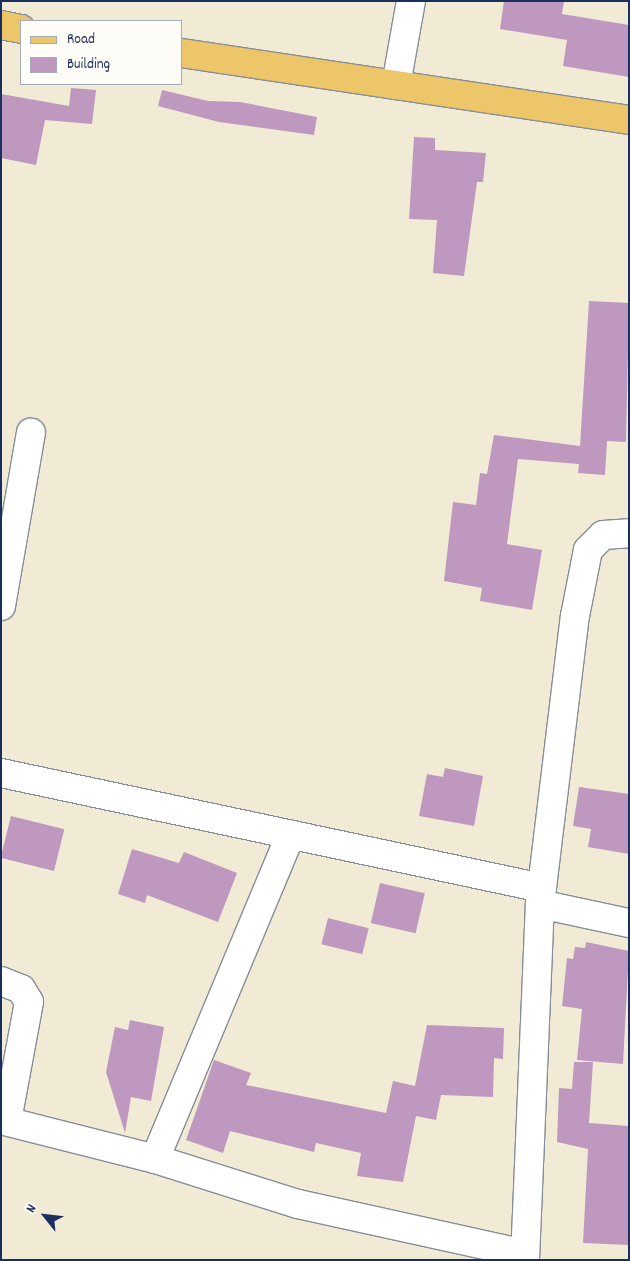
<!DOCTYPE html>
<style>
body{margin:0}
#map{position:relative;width:630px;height:1261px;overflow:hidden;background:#f1ebd5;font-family:Dekko,sans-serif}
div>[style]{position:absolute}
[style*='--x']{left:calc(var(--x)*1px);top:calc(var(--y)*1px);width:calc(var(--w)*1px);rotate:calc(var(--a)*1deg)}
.building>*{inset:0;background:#be98bf;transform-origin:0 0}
.roads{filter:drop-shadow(1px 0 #868d9a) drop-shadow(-1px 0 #868d9a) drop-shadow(0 1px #868d9a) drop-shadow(0 -1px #868d9a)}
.minor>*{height:28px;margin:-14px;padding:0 14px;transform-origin:14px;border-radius:14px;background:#fff}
.major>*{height:28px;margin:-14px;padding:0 14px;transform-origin:14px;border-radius:14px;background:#ecc669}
span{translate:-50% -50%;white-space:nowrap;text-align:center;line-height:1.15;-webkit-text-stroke:4px #fdfcf7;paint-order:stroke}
.frame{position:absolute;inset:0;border:2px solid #1b2f5e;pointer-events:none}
.legend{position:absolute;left:20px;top:20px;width:162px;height:65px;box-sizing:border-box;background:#fdfcf7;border:1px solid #a3aaba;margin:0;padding:6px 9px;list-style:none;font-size:15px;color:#1b2f5e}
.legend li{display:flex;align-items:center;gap:10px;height:25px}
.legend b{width:25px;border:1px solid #a3aaba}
.north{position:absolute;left:20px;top:1191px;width:50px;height:50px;-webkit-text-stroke:4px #fdfcf7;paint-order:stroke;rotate:299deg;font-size:14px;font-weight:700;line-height:20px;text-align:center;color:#1b2f5e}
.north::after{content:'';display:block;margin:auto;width:18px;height:22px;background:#1b2f5e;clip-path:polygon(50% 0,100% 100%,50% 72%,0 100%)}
</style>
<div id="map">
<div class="building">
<div style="clip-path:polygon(504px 1px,564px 1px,562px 14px,629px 25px,629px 77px,563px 66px,567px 40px,500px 29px)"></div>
<div style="clip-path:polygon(71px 88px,96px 90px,92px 124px,45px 120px,36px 165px,1px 158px,1px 94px,69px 106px)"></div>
<div style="clip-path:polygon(162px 90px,208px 101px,240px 102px,317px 117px,314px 135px,219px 122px,158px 106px)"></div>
<div style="clip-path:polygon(414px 137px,435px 138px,435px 150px,486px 153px,483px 182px,477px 182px,464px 276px,433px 273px,437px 220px,409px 219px)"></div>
<div style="clip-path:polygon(589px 301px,629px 303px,626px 442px,607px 441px,605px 475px,578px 473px,579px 464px,518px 459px,507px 544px,542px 550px,532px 610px,480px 601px,482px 588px,444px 581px,453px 502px,476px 505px,480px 473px,487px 474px,494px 435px,580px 446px)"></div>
<div style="clip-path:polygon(445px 768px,483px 776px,474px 826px,419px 816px,427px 774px,443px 777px)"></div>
<div style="clip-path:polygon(579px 787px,629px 794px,629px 854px,588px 847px,591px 829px,573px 826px)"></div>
<div style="left:11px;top:816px;width:55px;height:43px;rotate:14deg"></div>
<div style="clip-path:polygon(132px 849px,179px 863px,184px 852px,237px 873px,218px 922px,147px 895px,145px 903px,118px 894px)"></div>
<div style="left:380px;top:883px;width:46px;height:41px;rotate:13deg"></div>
<div style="left:328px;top:918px;width:42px;height:27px;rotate:14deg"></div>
<div style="clip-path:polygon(586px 942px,629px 951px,623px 1064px,577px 1060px,582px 1009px,562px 1006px,567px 958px,573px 959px,575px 947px,585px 948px)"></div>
<div style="clip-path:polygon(130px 1020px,164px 1027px,151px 1101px,131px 1097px,125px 1133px,106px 1072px,115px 1027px,128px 1030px)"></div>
<div style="clip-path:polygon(427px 1025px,504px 1028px,503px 1059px,494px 1058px,493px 1097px,441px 1095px,436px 1120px,416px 1116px,403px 1182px,357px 1176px,361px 1153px,316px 1143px,314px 1152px,230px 1131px,223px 1153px,186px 1140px,214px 1060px,251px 1073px,246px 1085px,386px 1113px,393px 1081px,415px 1086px)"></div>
<div style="clip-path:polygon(574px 1062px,593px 1062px,589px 1123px,629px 1126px,629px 1245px,583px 1243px,588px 1149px,557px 1142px,559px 1088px,572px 1089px)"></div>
</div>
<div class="roads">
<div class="minor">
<div style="--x:396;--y:85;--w:85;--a:-79.9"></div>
<div style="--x:1;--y:606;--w:176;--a:-80.2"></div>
<div style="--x:1;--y:773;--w:553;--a:12"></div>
<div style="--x:540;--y:904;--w:91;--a:12.1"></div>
<div style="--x:1;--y:981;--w:22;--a:22"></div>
<div style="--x:21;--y:989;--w:15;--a:58"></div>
<div style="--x:29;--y:1002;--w:121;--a:100.5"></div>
<div style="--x:1;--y:1120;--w:159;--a:14.2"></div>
<div style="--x:155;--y:1159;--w:150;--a:17.5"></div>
<div style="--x:298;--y:1204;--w:232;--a:12.4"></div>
<div style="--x:155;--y:1159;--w:348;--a:-67.3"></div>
<div style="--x:525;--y:1260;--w:356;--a:-87.6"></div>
<div style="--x:540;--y:904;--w:290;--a:-83.1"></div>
<div style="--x:575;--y:616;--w:67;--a:-78.9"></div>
<div style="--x:588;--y:550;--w:21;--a:-45"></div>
<div style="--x:603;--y:535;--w:26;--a:-4"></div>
</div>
<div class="major">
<div style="--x:1;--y:25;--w:20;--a:11"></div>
<div style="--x:181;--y:53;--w:453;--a:8.5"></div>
</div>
</div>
<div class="frame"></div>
<ul class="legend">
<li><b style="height:6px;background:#ecc669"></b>Road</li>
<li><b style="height:14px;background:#be98bf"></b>Building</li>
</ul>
<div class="north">N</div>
</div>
